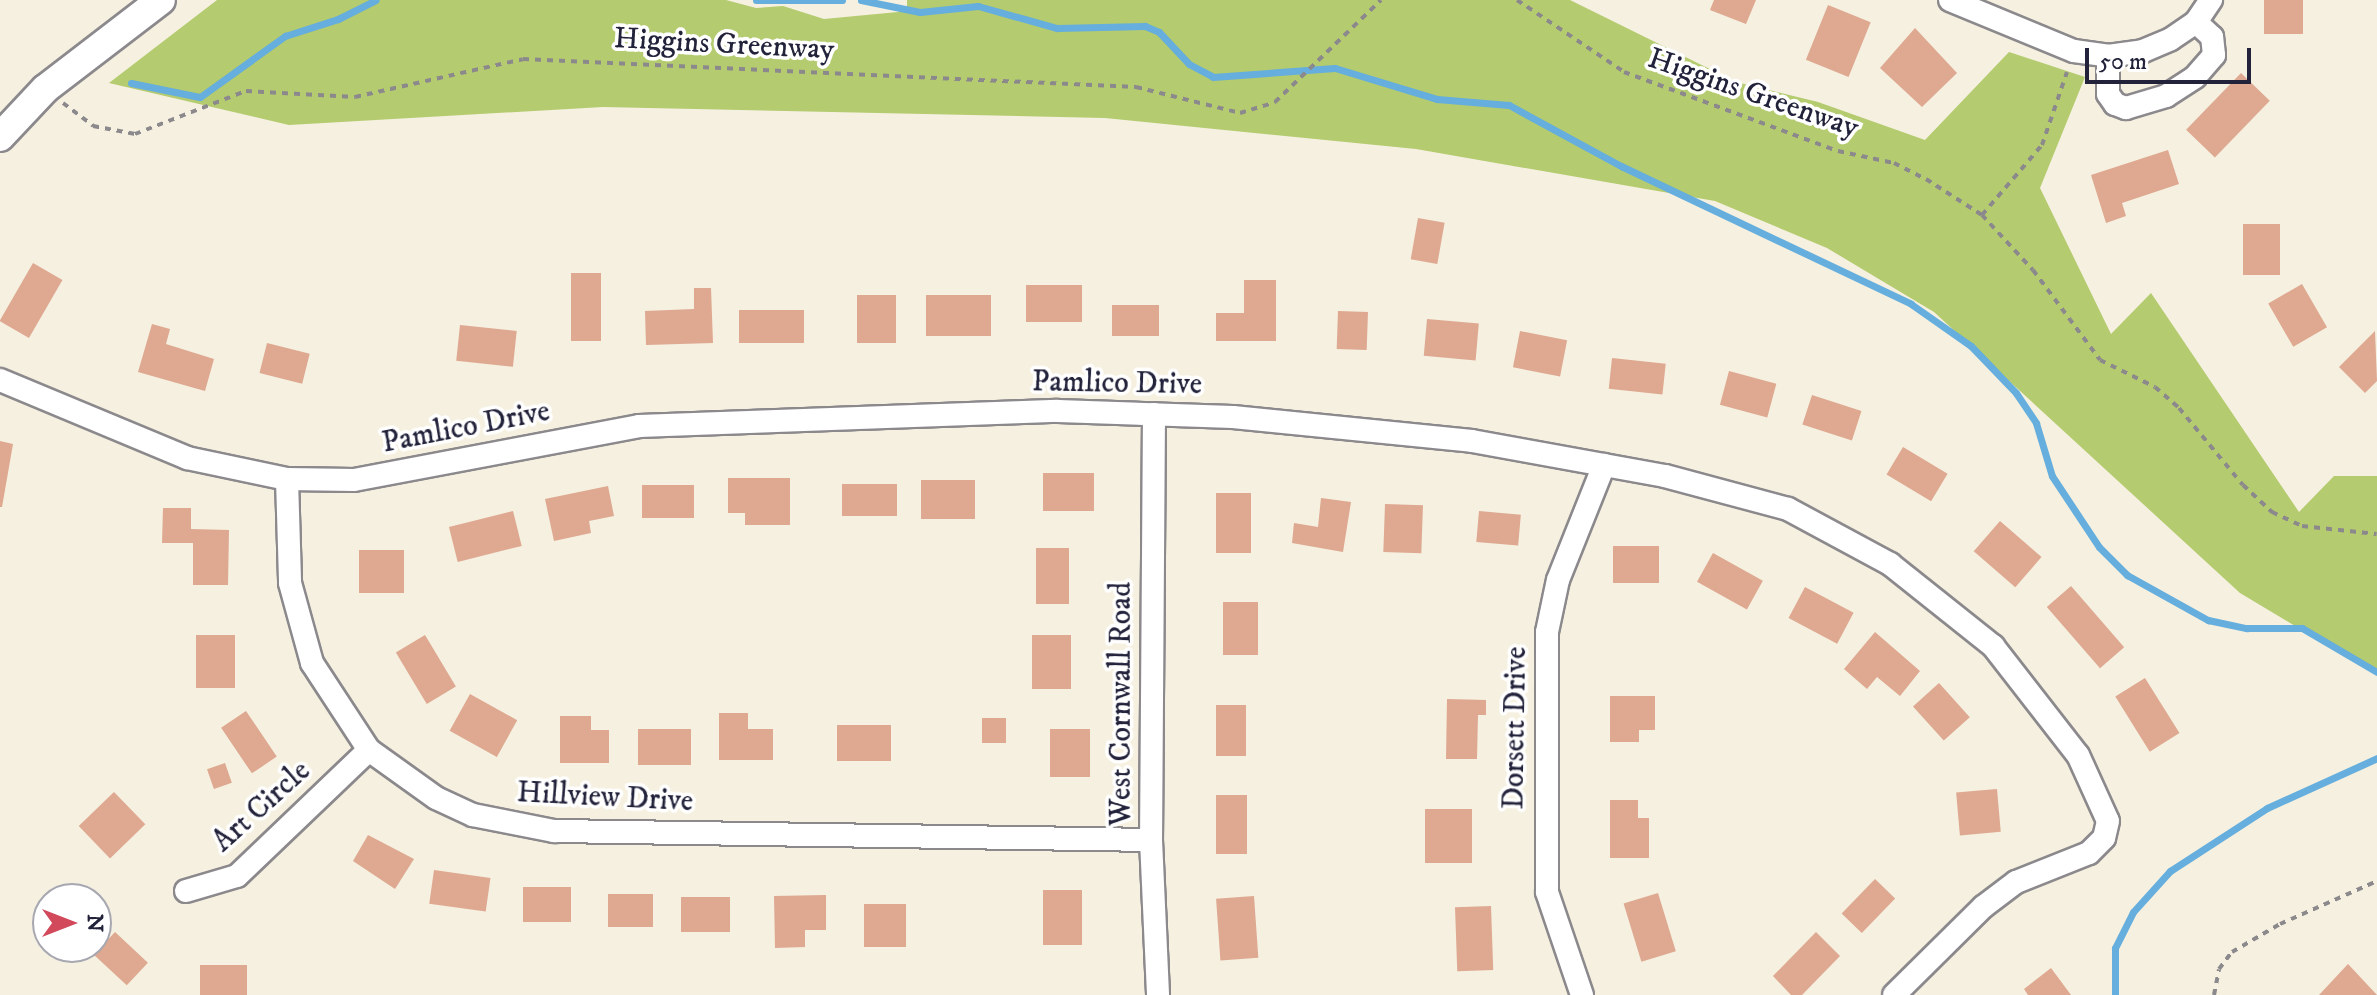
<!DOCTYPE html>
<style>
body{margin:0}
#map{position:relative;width:2377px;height:995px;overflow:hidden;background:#f5f0df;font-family:"IM FELL DW Pica",serif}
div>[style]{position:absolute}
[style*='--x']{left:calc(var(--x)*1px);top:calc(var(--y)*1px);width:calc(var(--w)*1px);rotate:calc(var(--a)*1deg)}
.green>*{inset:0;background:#b4cb6f}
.stream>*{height:7px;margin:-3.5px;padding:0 3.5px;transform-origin:3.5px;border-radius:3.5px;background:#65aedd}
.building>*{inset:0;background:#dea891;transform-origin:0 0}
.path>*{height:4px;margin-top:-2px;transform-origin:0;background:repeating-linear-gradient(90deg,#8c898d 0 6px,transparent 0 12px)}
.roads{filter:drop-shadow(2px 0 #8c898d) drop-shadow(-2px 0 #8c898d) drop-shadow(0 2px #8c898d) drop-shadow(0 -2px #8c898d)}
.minor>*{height:22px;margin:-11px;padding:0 11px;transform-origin:11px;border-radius:11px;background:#fff}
.major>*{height:28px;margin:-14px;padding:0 14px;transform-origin:14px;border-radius:14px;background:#fff}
span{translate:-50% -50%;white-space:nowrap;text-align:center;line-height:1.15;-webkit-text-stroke:7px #fff;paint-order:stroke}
.street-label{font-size:30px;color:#22223b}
.north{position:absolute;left:32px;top:883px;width:80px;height:80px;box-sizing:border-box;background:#fff;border:2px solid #a7a7b1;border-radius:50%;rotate:90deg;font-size:22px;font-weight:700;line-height:32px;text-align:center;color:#22223b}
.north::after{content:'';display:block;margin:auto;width:28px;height:36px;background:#d1495b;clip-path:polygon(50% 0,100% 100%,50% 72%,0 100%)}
.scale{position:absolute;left:2085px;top:48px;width:166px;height:36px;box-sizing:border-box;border:4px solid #22223b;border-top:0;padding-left:10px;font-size:24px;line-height:28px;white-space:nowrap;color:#22223b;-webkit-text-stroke:6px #fff;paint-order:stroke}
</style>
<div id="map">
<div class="green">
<div style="clip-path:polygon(217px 0,726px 0,756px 8px,783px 6px,824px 19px,898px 12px,907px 9px,907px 0,1570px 0,1736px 82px,1818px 102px,1925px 140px,2009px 52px,2085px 77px,2040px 188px,2111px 334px,2151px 293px,2299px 512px,2334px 476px,2377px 476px,2377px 675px,2240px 593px,1934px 312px,1827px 248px,1715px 201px,1416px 149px,1105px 118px,603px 107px,289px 125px,109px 83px)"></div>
</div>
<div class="stream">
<div style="--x:756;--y:0;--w:86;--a:0"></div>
<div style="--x:861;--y:0;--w:60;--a:11.5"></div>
<div style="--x:920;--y:12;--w:58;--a:-5.9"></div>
<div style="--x:978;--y:6;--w:82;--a:15.6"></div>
<div style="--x:1057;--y:28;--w:88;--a:-1.3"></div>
<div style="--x:1145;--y:26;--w:15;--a:23"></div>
<div style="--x:1159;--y:32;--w:44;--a:46.8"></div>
<div style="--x:1189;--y:64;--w:27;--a:28"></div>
<div style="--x:1213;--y:77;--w:122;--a:-4.2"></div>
<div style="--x:1335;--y:68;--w:107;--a:16.9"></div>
<div style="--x:1437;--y:99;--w:72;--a:4.8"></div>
<div style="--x:1509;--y:105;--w:128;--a:28.6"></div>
<div style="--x:1621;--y:166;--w:321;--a:25.4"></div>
<div style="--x:1911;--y:304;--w:73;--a:35"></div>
<div style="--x:1971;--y:346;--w:65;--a:46.2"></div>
<div style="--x:2016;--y:393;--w:36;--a:56"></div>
<div style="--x:2036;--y:423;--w:55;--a:73.2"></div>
<div style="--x:2052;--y:476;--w:85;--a:56.5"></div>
<div style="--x:2099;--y:547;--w:40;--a:45"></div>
<div style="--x:2127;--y:575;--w:93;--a:29.1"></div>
<div style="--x:2208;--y:620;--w:40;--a:12"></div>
<div style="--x:2247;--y:628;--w:55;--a:0"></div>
<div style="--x:2302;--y:628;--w:87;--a:30.4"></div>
<div style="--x:131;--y:83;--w:70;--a:11.5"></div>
<div style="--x:200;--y:97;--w:105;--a:-35.7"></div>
<div style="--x:285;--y:36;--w:56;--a:-17.8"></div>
<div style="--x:338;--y:19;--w:42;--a:-26.6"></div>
<div style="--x:2115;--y:995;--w:47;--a:-90"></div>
<div style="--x:2115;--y:948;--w:40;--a:-63.4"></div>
<div style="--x:2133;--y:912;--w:55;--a:-47.9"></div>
<div style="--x:2170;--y:871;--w:116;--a:-33"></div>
<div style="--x:2267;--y:808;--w:121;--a:-24.4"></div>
</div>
<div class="building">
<div style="clip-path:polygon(1714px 0,1756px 0,1746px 24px,1710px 10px)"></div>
<div style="left:2264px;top:0;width:39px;height:34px"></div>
<div style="left:1828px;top:5px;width:46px;height:59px;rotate:22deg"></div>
<div style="clip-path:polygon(1915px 28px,1957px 73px,1922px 107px,1880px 68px)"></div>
<div style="left:2241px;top:73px;width:40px;height:79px;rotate:44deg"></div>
<div style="clip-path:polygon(2168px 150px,2179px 184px,2122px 203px,2126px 216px,2106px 223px,2091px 175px)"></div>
<div style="left:1418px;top:218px;width:27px;height:42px;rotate:10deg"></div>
<div style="left:2243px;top:224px;width:37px;height:51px"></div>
<div style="left:33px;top:263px;width:34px;height:67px;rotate:30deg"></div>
<div style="left:571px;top:273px;width:30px;height:68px"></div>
<div style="clip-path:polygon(1244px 280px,1276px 280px,1276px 341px,1216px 341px,1216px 313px,1244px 313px)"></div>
<div style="left:2302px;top:284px;width:50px;height:39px;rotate:60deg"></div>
<div style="left:1026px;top:285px;width:56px;height:37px"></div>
<div style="clip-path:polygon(694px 288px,711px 288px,713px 343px,646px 345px,645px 311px,694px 309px)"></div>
<div style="left:857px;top:295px;width:39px;height:48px"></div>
<div style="left:926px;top:295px;width:65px;height:41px"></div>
<div style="left:1112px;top:305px;width:47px;height:31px"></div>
<div style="left:739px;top:310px;width:65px;height:33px"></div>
<div style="left:1338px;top:311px;width:30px;height:38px;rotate:2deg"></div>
<div style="left:1427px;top:319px;width:52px;height:37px;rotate:5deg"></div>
<div style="clip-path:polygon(152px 324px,170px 329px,166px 344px,214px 359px,205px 391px,138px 372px)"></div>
<div style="left:460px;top:325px;width:57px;height:36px;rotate:6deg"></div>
<div style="left:1520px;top:331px;width:48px;height:37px;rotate:11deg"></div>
<div style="clip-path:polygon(2375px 331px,2377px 381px,2365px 393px,2339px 367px)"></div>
<div style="left:267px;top:343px;width:44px;height:31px;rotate:14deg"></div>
<div style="left:1612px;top:358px;width:54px;height:31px;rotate:6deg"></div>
<div style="left:1729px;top:371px;width:49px;height:35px;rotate:15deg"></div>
<div style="left:1812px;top:395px;width:52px;height:31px;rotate:18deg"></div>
<div style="clip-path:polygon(0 441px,13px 444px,2px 507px,0 507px)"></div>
<div style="left:1903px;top:447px;width:52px;height:32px;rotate:31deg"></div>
<div style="left:1043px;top:473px;width:51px;height:38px"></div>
<div style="clip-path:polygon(728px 478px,790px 478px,790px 525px,745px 525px,745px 513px,728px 513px)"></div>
<div style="left:921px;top:480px;width:54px;height:39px"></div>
<div style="left:842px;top:484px;width:55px;height:32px"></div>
<div style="left:642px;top:485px;width:52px;height:33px"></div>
<div style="clip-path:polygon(608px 486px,614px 516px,589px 521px,591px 533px,554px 541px,545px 499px)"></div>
<div style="left:1216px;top:493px;width:35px;height:60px"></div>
<div style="clip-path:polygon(1321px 498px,1351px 502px,1343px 552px,1292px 543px,1294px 523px,1318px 527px)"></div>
<div style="left:1385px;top:504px;width:38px;height:48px;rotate:2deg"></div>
<div style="clip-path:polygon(163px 508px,191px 508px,191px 529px,229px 530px,228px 585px,193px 585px,193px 543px,162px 543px)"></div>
<div style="left:513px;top:511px;width:36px;height:66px;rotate:76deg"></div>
<div style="left:1479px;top:511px;width:42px;height:31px;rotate:5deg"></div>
<div style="left:2000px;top:521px;width:55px;height:40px;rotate:41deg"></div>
<div style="left:1613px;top:546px;width:46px;height:37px"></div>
<div style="left:1036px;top:548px;width:33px;height:56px"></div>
<div style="left:359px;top:550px;width:45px;height:43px"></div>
<div style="left:1713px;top:553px;width:57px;height:33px;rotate:29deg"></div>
<div style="left:2071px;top:586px;width:81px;height:32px;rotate:49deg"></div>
<div style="left:1805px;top:587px;width:55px;height:35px;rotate:28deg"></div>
<div style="left:1223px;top:602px;width:35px;height:53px"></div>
<div style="clip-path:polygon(1875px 632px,1920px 671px,1900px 696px,1877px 677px,1867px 689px,1844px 669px)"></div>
<div style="left:196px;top:635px;width:39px;height:53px"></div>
<div style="left:425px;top:635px;width:60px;height:34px;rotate:59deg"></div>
<div style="left:1032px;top:635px;width:39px;height:54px"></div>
<div style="left:2145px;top:678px;width:65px;height:35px;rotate:58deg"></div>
<div style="left:1939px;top:683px;width:46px;height:35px;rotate:48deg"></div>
<div style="left:470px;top:694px;width:54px;height:42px;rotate:29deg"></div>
<div style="clip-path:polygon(1610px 696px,1655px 696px,1655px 730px,1639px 730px,1639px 742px,1610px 742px)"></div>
<div style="clip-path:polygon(1447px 699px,1486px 700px,1486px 715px,1478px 715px,1477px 759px,1446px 759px)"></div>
<div style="left:1216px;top:705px;width:30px;height:51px"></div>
<div style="left:246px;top:711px;width:55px;height:30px;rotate:56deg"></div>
<div style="clip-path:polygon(719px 713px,748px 713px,748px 729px,773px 729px,773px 760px,719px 760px)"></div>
<div style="clip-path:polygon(560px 716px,591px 716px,591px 730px,609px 730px,609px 763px,560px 763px)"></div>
<div style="left:982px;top:718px;width:24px;height:25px"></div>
<div style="left:837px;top:725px;width:54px;height:36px"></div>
<div style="left:638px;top:729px;width:53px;height:36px"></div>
<div style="left:1050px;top:729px;width:40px;height:48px"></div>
<div style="left:225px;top:763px;width:21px;height:19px;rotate:71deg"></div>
<div style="left:1997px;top:789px;width:43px;height:41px;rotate:85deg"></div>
<div style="left:114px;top:792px;width:45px;height:49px;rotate:46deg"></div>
<div style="left:1216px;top:795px;width:31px;height:59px"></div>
<div style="clip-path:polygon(1610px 800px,1638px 800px,1638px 818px,1649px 818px,1649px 858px,1610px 858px)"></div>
<div style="left:1425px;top:809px;width:47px;height:54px"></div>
<div style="clip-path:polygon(368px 835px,414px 859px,395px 889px,353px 861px)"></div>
<div style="left:434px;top:870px;width:57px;height:34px;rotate:8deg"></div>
<div style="left:1875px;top:879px;width:28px;height:48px;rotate:44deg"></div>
<div style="left:523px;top:887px;width:48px;height:35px"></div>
<div style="left:1043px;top:890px;width:39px;height:55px"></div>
<div style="left:1658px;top:893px;width:61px;height:36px;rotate:73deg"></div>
<div style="left:608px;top:894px;width:45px;height:33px"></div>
<div style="clip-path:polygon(826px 895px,826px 930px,805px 930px,805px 947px,775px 948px,774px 896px)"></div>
<div style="left:1254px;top:896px;width:62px;height:38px;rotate:86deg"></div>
<div style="left:681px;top:897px;width:49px;height:35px"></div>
<div style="left:864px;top:904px;width:42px;height:43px"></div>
<div style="left:1491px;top:906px;width:64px;height:36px;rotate:88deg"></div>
<div style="left:115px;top:932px;width:45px;height:31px;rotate:43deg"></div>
<div style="clip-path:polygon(1816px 932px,1840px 956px,1802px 995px,1791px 995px,1773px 976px)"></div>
<div style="clip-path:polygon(2348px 964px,2377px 995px,2319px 995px)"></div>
<div style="left:200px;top:965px;width:47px;height:30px"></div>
<div style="clip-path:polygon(2051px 968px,2071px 995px,2028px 995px,2024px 989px)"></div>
</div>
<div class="path">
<div style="--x:1517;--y:0;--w:129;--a:33.9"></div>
<div style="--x:1624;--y:72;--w:228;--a:20.3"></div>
<div style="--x:1838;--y:151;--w:57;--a:12.1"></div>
<div style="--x:1894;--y:163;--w:36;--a:27"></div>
<div style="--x:1926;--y:179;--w:67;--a:32.7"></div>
<div style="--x:1982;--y:215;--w:75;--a:47.2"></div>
<div style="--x:2033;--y:270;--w:112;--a:53.3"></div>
<div style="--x:2100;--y:360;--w:61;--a:26.1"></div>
<div style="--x:2155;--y:387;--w:32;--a:41"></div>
<div style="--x:2179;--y:408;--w:100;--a:50.3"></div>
<div style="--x:2243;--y:485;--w:40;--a:43"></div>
<div style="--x:2272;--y:512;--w:33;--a:25"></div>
<div style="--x:2302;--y:526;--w:75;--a:6.1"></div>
<div style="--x:63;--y:103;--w:38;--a:37"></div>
<div style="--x:93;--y:126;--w:43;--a:10.8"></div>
<div style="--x:135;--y:134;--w:119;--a:-21.2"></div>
<div style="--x:246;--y:91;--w:109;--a:3.2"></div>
<div style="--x:355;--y:97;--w:172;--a:-12.7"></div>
<div style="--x:523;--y:59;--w:614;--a:2.62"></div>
<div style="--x:1136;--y:87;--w:107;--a:14"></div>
<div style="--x:1240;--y:113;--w:37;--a:-17"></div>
<div style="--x:1275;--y:102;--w:147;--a:-43.9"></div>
<div style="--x:1982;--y:215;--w:92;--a:-49.4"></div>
<div style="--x:2042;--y:145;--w:77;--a:-71.1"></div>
<div style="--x:2214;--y:995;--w:26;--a:-79"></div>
<div style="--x:2219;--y:969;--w:21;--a:-53"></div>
<div style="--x:2232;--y:952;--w:56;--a:-30.3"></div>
<div style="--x:2280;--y:924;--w:106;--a:-23.9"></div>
</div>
<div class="roads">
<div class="minor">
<div style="--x:1950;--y:0;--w:134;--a:22.4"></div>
<div style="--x:2074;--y:51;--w:34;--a:8"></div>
<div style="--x:2108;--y:56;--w:35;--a:-8"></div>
<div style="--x:2143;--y:51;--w:30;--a:-23"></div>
<div style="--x:2171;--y:39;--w:30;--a:-34"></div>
<div style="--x:2196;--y:22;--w:27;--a:-56"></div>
<div style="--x:2108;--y:56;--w:38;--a:90"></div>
<div style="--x:2108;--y:94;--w:12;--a:55"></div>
<div style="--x:2115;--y:104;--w:12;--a:20"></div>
<div style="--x:2126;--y:108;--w:42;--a:-16.7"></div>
<div style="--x:2166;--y:96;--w:35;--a:-33"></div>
<div style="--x:2195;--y:77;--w:29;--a:-49"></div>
<div style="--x:2214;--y:55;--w:18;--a:-96"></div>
<div style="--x:2212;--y:37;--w:22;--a:-137"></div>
<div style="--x:0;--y:380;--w:203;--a:22.6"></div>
<div style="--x:187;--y:458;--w:102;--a:11.9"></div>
<div style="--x:287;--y:479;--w:67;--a:0.9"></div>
<div style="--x:354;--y:480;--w:290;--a:-10.7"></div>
<div style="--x:639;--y:426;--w:419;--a:-2.1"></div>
<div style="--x:1058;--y:411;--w:175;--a:2"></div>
<div style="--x:1233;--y:417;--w:240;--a:5.7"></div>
<div style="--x:1472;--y:441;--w:196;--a:10.3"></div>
<div style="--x:1665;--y:476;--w:127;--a:15"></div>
<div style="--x:1788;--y:509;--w:116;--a:28.3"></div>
<div style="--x:1890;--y:564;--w:132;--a:38.5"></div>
<div style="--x:1993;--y:646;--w:138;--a:52.1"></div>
<div style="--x:2078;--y:755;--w:72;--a:65.6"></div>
<div style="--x:2108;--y:821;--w:17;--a:103"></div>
<div style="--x:2104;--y:838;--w:21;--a:135"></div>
<div style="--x:2089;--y:853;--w:79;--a:158.3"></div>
<div style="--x:2016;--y:882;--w:41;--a:142.9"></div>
<div style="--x:1983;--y:907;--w:125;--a:135.3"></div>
<div style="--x:1154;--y:414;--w:426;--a:90.4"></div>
<div style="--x:1151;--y:840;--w:155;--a:87.4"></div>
<div style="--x:287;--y:479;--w:104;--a:88.3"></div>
<div style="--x:290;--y:583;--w:83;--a:74.6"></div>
<div style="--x:312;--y:663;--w:104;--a:56.8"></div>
<div style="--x:369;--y:750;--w:82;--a:35.6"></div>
<div style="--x:436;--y:798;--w:41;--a:24.7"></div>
<div style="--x:473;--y:815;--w:83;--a:11.2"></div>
<div style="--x:554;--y:831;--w:597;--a:0.86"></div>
<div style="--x:186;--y:891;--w:53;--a:-16.4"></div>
<div style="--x:237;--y:876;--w:182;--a:-43.7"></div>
<div style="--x:1582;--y:995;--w:109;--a:-108.8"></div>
<div style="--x:1547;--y:892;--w:260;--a:-90"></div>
<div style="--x:1547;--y:632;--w:53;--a:-78.1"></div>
<div style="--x:1558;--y:580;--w:124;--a:-68.2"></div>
</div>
<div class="major">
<div style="--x:0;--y:137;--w:66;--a:-46.8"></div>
<div style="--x:45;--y:89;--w:146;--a:-37.5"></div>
</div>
</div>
<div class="street-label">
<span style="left:724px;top:45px;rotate:3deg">Higgins Greenway</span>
<span style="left:1753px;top:94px;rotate:19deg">Higgins Greenway</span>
<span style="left:1117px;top:384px;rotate:1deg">Pamlico Drive</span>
<span style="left:466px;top:428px;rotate:-11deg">Pamlico Drive</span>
<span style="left:1122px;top:704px;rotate:-90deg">West Cornwall Road</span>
<span style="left:1516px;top:728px;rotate:-89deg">Dorsett Drive</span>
<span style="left:605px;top:798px;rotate:3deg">Hillview Drive</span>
<span style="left:262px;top:807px;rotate:-42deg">Art Circle</span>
</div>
<div class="north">N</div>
<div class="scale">50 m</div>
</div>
